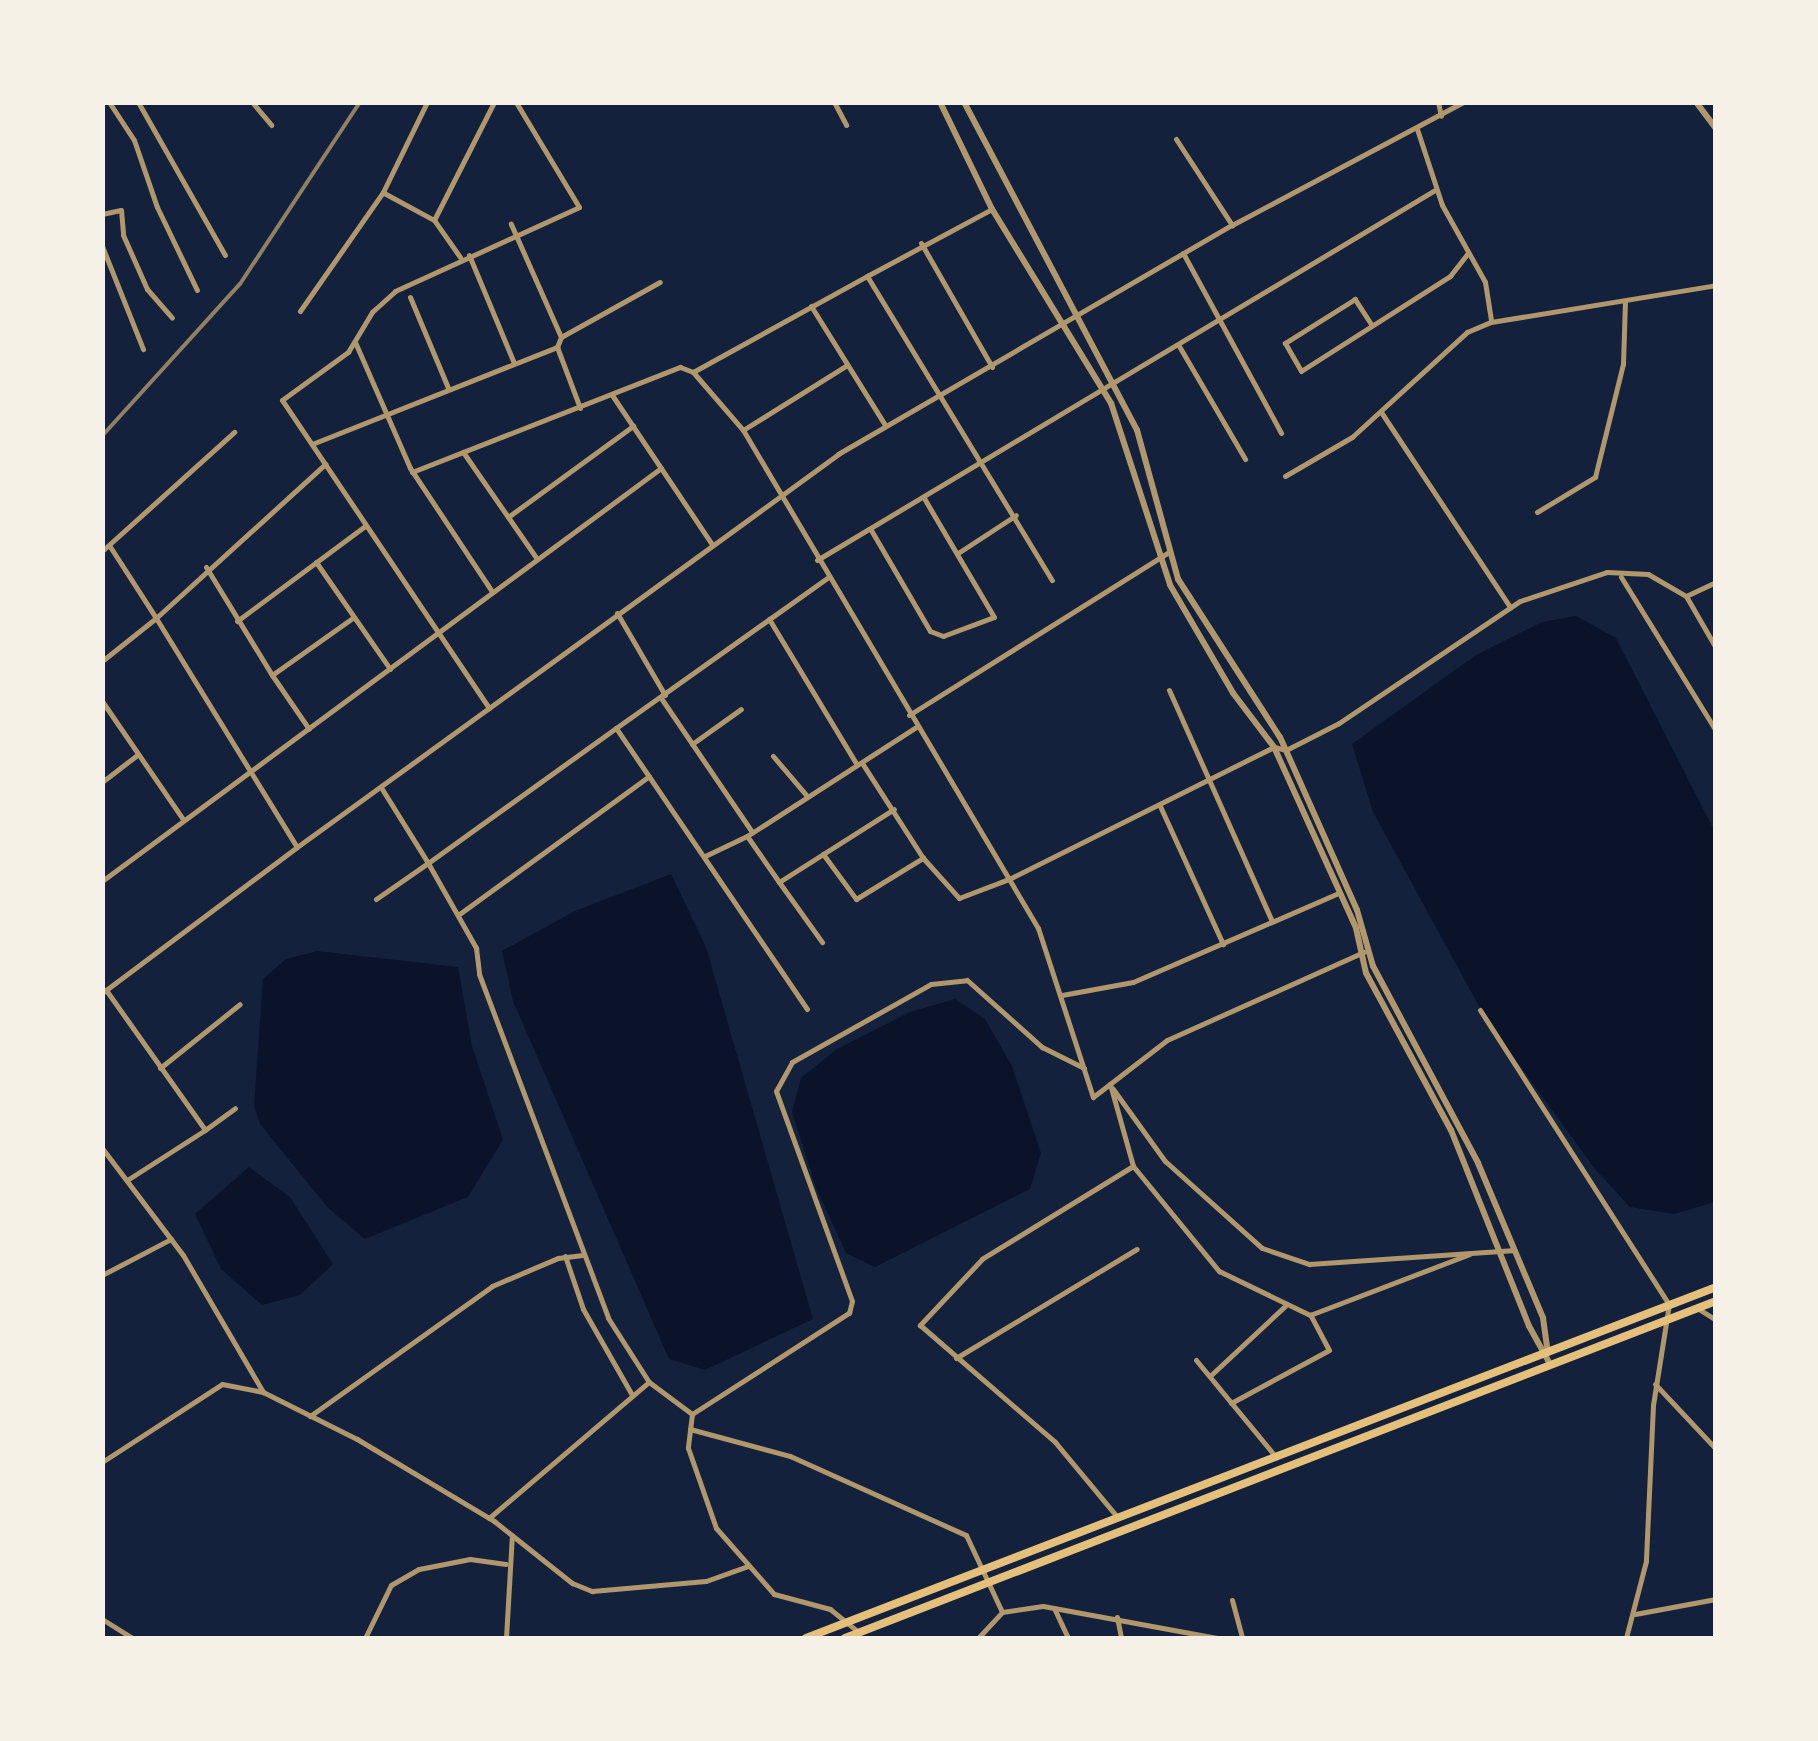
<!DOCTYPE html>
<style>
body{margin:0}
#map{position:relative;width:1818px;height:1741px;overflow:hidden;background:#14213d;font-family:Figtree,sans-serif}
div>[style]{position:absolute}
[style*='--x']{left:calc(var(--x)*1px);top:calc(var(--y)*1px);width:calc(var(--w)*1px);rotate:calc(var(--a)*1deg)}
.water>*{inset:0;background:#0b132b}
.minor>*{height:5px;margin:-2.5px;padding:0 2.5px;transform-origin:2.5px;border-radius:2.5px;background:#b1986c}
.tertiary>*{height:6px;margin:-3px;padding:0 3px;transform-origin:3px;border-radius:3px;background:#b1986c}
.primary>*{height:8px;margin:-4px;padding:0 4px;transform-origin:4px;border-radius:4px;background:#e5c07b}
.rail>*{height:4px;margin:-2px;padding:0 2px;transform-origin:2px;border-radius:2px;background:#918062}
span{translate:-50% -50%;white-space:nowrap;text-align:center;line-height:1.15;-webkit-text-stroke:9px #f6f1e7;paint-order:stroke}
.frame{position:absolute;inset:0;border:105px solid #f6f1e7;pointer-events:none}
</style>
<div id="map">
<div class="water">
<div style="clip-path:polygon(1576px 616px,1616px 638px,1715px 832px,1715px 1202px,1674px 1214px,1630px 1207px,1595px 1169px,1486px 1019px,1373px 812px,1352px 744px,1476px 655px,1542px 622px)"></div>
<div style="clip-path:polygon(671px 874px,706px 947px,813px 1319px,705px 1370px,669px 1359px,513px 1001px,502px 951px,575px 911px)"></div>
<div style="clip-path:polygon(317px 951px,458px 967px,472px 1046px,503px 1140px,468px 1197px,365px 1239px,328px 1208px,260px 1124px,254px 1106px,263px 979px,286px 959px)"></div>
<div style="clip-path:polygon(955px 999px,985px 1019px,1012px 1066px,1041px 1153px,1030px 1189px,875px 1267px,846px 1253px,817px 1190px,792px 1112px,801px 1078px,837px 1049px,910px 1012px)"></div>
<div style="clip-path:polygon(249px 1167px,290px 1197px,333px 1264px,300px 1295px,262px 1305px,221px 1269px,195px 1214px)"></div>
</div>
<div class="minor">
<div style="--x:109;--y:102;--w:45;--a:56.7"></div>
<div style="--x:134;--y:140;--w:71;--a:71.1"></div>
<div style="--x:157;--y:207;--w:92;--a:64.3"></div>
<div style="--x:138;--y:102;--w:176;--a:60.4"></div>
<div style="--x:252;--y:102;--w:30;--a:50"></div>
<div style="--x:834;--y:102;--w:26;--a:62"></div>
<div style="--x:1438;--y:102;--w:14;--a:78"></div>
<div style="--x:1417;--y:129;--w:80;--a:71.8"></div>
<div style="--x:1442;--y:205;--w:88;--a:60.8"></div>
<div style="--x:1485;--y:282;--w:38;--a:81"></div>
<div style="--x:1176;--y:139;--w:103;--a:56.9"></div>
<div style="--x:384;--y:193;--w:57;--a:28.4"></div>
<div style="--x:102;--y:214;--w:19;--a:-12"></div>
<div style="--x:121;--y:210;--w:25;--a:85"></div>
<div style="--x:123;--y:235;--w:59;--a:66"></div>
<div style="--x:147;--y:289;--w:38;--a:49"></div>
<div style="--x:921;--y:243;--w:143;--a:60.2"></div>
<div style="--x:102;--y:246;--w:111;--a:68.3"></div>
<div style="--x:1183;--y:253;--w:205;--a:61.4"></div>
<div style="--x:469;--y:255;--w:117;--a:67.4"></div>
<div style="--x:460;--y:257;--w:45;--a:-125.1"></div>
<div style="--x:434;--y:220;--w:132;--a:-63"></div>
<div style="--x:867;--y:276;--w:142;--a:-28.2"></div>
<div style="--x:410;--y:297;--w:99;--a:67.3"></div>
<div style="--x:811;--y:306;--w:140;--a:58.1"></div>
<div style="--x:300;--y:311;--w:145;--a:-55.1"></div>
<div style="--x:383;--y:192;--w:100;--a:-63.9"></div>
<div style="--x:1371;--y:324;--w:30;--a:-123"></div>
<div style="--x:1355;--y:299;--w:83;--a:147.8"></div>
<div style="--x:1285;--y:343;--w:32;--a:60"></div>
<div style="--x:1301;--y:371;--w:177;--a:-32.5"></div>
<div style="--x:1450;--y:276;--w:29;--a:-52"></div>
<div style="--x:561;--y:337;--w:113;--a:-29.1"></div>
<div style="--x:355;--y:342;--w:137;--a:66.4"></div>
<div style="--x:410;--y:468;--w:146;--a:56.4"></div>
<div style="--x:1179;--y:346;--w:131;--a:59.7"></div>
<div style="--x:557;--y:347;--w:65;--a:69.3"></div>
<div style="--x:693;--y:372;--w:77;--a:49.2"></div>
<div style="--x:743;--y:430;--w:579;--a:59.36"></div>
<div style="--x:1038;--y:928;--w:178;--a:72"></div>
<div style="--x:1093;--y:1097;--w:93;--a:-37.6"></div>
<div style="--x:1167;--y:1040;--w:216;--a:-24.1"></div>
<div style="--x:612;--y:395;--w:178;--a:56.2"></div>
<div style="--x:1381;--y:412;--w:234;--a:56.5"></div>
<div style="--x:743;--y:430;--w:123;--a:-32"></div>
<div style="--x:312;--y:444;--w:264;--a:-21.6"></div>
<div style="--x:557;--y:347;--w:11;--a:-68"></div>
<div style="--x:561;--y:337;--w:124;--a:-113.9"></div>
<div style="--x:463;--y:452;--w:130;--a:55.3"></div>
<div style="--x:412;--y:472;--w:288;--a:-21.4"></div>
<div style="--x:680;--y:367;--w:14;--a:21"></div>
<div style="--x:693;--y:372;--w:199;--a:-28.9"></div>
<div style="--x:867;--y:276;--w:356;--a:58.7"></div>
<div style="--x:1285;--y:476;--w:78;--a:-30.2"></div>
<div style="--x:1352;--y:437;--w:156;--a:-42.4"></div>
<div style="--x:1467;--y:332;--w:26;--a:-23"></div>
<div style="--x:1491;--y:322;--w:228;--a:-9.3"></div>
<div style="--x:1537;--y:512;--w:68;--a:-31.1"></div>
<div style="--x:1595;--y:477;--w:116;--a:-76.1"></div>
<div style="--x:1623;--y:364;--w:62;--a:-88.2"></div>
<div style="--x:508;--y:517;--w:155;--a:-36.1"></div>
<div style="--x:871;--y:530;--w:117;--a:59.7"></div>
<div style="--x:930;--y:631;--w:14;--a:21"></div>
<div style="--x:943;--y:636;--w:54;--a:-20.4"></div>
<div style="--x:994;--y:617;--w:138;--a:-120.5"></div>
<div style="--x:109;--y:545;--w:87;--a:57.2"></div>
<div style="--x:156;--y:618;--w:229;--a:-42.3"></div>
<div style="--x:102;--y:551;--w:178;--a:-42"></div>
<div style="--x:958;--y:553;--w:69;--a:-33.2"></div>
<div style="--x:817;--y:560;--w:720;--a:-30.91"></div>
<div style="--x:316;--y:562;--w:130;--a:55.3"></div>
<div style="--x:206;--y:567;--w:127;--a:58.6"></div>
<div style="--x:272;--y:675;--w:100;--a:-35.3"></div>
<div style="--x:1621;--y:577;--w:181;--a:58.3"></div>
<div style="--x:1686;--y:596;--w:33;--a:-25"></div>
<div style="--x:617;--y:613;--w:95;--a:59.7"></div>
<div style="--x:769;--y:619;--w:170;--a:58.9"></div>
<div style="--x:237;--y:621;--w:159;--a:-36.6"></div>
<div style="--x:102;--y:661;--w:69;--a:-38.5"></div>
<div style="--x:156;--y:618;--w:269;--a:58.4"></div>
<div style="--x:297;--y:847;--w:237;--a:-35.9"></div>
<div style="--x:489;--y:708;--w:371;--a:-123.9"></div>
<div style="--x:282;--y:400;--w:82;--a:-36"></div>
<div style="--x:348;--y:352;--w:47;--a:-59"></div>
<div style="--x:372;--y:312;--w:31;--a:-42"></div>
<div style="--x:395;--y:291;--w:202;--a:-24.5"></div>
<div style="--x:579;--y:207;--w:122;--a:-121"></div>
<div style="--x:272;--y:675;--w:65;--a:55.6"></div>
<div style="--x:1169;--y:690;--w:253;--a:66"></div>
<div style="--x:661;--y:698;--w:162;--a:55.8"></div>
<div style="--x:102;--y:701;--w:142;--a:55.6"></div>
<div style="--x:489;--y:708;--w:432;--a:-36"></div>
<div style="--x:838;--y:454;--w:456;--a:-30.2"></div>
<div style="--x:1232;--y:225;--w:262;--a:-28"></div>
<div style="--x:909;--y:715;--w:307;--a:-32.1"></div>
<div style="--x:692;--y:744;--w:60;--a:-35.5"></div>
<div style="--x:773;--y:756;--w:52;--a:49.6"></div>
<div style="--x:102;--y:782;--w:44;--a:-37.6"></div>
<div style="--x:382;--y:789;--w:87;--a:58.1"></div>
<div style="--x:428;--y:863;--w:231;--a:-35.7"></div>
<div style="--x:1160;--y:806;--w:152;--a:65.5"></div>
<div style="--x:747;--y:836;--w:56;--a:55.2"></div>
<div style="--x:779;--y:882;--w:136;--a:-32.4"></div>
<div style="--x:823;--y:854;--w:56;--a:53.7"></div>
<div style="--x:856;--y:899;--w:79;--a:-31.5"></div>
<div style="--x:923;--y:858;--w:113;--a:-122.7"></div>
<div style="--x:705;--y:856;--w:47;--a:-25.5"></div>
<div style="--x:747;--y:836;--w:201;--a:-32.8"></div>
<div style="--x:923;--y:858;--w:54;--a:48"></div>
<div style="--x:959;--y:898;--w:53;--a:-20.8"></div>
<div style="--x:1009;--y:879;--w:296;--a:-26.5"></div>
<div style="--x:1274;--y:747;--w:12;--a:14"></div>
<div style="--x:1286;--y:750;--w:59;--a:-27"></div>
<div style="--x:1339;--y:723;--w:218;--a:-34"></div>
<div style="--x:1520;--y:601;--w:92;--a:-18.4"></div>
<div style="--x:1607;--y:572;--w:41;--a:2.8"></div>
<div style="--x:1648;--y:574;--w:44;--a:30.1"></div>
<div style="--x:1686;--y:596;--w:60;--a:60"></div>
<div style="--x:102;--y:881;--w:695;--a:-36.46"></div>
<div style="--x:779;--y:882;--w:74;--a:54.4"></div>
<div style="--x:376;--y:899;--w:63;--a:-34.7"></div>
<div style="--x:428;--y:863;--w:98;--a:60.5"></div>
<div style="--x:476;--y:948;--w:26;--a:83"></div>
<div style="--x:479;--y:974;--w:367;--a:69.4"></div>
<div style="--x:608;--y:1318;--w:76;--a:57.4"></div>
<div style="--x:649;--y:1382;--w:54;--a:36.7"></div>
<div style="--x:692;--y:1414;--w:34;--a:97"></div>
<div style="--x:688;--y:1448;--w:85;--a:70.7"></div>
<div style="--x:716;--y:1528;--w:88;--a:48.7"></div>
<div style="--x:774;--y:1594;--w:58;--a:15"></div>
<div style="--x:830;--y:1609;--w:38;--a:39"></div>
<div style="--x:458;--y:915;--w:236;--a:-36"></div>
<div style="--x:106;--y:990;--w:171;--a:54.7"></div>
<div style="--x:205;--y:1130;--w:93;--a:147.3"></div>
<div style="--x:102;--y:993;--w:242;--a:-36.8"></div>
<div style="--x:1062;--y:995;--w:72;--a:-10.4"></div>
<div style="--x:1133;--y:982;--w:224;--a:-23.4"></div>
<div style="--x:807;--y:1009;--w:340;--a:-124.2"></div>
<div style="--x:616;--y:728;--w:259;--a:-35.4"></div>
<div style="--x:1480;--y:1010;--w:350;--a:57.3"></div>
<div style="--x:1669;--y:1304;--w:102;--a:99"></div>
<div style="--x:1653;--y:1405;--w:156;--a:92.6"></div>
<div style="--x:1646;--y:1561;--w:80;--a:104.6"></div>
<div style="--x:160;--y:1068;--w:102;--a:-38.7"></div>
<div style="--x:1110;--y:1084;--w:85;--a:74.3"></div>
<div style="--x:1133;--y:1166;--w:177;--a:148.4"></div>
<div style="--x:982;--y:1259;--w:91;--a:133.2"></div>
<div style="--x:920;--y:1325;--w:179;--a:40.9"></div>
<div style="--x:1055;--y:1442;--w:99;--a:50.3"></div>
<div style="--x:1113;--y:1089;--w:89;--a:54.2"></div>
<div style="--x:1165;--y:1161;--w:130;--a:41.9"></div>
<div style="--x:1262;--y:1248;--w:50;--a:18.8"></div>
<div style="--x:1309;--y:1264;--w:203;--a:-3.9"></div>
<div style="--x:205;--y:1130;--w:37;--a:-36"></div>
<div style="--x:102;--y:1148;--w:134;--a:52.9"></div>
<div style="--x:183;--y:1255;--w:159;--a:59.7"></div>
<div style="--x:1133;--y:1166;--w:136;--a:50.7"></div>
<div style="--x:1219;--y:1271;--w:101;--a:25.8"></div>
<div style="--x:1310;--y:1315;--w:171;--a:-20.9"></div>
<div style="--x:565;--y:1256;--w:56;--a:71.2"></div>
<div style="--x:583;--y:1309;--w:99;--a:60.3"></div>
<div style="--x:102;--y:1275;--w:78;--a:-27.6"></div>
<div style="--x:1697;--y:1308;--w:22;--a:32"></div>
<div style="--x:956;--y:1358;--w:211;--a:-31.1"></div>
<div style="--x:1196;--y:1360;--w:126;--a:50.5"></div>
<div style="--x:1211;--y:1375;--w:101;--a:-43"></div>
<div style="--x:1655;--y:1384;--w:89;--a:46.8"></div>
<div style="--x:1231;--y:1403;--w:111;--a:-28.4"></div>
<div style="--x:1329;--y:1350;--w:40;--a:-118"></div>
<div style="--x:692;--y:1414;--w:187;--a:-32.8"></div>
<div style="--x:849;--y:1313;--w:12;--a:-76"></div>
<div style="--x:852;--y:1301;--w:223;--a:-109.9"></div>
<div style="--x:776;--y:1091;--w:33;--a:-61"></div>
<div style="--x:792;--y:1062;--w:159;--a:-29.3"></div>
<div style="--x:931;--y:984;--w:36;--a:-6"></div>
<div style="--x:967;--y:980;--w:101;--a:41.8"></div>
<div style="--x:1042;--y:1047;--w:47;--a:26.6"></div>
<div style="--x:310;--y:1416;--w:224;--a:-35.5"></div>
<div style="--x:492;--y:1286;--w:72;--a:-23"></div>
<div style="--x:558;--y:1258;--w:23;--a:-7"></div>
<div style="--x:690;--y:1429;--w:104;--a:15.1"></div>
<div style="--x:790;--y:1456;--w:193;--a:24.2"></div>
<div style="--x:966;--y:1535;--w:85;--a:64.9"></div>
<div style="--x:102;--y:1462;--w:143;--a:-33"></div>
<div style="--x:222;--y:1384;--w:42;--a:11"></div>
<div style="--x:263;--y:1392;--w:105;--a:26.6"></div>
<div style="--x:357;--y:1439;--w:160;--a:30.9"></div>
<div style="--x:494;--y:1521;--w:100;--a:38.5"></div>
<div style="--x:572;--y:1583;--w:22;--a:22"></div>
<div style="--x:592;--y:1591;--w:114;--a:-5"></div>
<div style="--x:706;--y:1581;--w:45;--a:-19.7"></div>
<div style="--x:489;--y:1518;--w:210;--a:-40.4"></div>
<div style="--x:1232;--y:1600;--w:39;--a:75"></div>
<div style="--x:1054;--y:1608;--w:33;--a:65"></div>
<div style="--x:1635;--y:1614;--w:82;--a:-10.5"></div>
<div style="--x:1117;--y:1617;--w:21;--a:79"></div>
<div style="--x:102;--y:1619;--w:36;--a:32"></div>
<div style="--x:365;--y:1638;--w:59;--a:-63.9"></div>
<div style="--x:391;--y:1585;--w:32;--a:-30"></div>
<div style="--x:419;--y:1569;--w:52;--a:-11.1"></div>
<div style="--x:470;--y:1559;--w:36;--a:8"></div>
<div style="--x:506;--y:1638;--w:103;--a:-86.7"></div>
<div style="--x:978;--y:1638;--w:35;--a:-47"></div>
<div style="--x:1002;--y:1612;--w:41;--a:-8.3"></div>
<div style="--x:1043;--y:1606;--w:177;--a:10.4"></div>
</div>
<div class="tertiary">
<div style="--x:940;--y:102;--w:119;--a:64.1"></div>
<div style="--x:992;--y:209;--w:228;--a:58.5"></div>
<div style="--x:1111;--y:403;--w:191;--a:72"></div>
<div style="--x:1170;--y:585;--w:125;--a:59.7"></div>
<div style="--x:1233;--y:693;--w:68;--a:52.8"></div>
<div style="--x:1274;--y:747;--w:199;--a:65.6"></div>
<div style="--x:1356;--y:928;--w:46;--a:77.5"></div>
<div style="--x:1366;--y:973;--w:179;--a:61.6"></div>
<div style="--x:1451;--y:1130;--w:211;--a:68.3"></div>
<div style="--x:1529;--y:1326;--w:43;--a:61.1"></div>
<div style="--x:964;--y:102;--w:371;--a:62.2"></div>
<div style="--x:1137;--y:430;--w:155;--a:74.6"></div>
<div style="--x:1178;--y:579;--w:188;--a:57.2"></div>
<div style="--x:1280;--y:737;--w:189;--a:66"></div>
<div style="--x:1357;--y:910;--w:58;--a:74.1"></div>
<div style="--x:1373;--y:966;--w:223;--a:61.9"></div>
<div style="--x:1478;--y:1163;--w:168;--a:67.2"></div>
<div style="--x:1543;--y:1318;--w:35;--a:82"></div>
<div style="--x:1696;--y:102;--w:34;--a:53"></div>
</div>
<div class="primary">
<div style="--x:806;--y:1638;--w:975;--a:-21.09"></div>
<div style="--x:845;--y:1638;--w:934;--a:-21.15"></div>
</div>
<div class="rail">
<div style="--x:102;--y:436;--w:205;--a:-47.8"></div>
<div style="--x:240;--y:284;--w:218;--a:-56.6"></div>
</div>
<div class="frame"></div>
</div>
